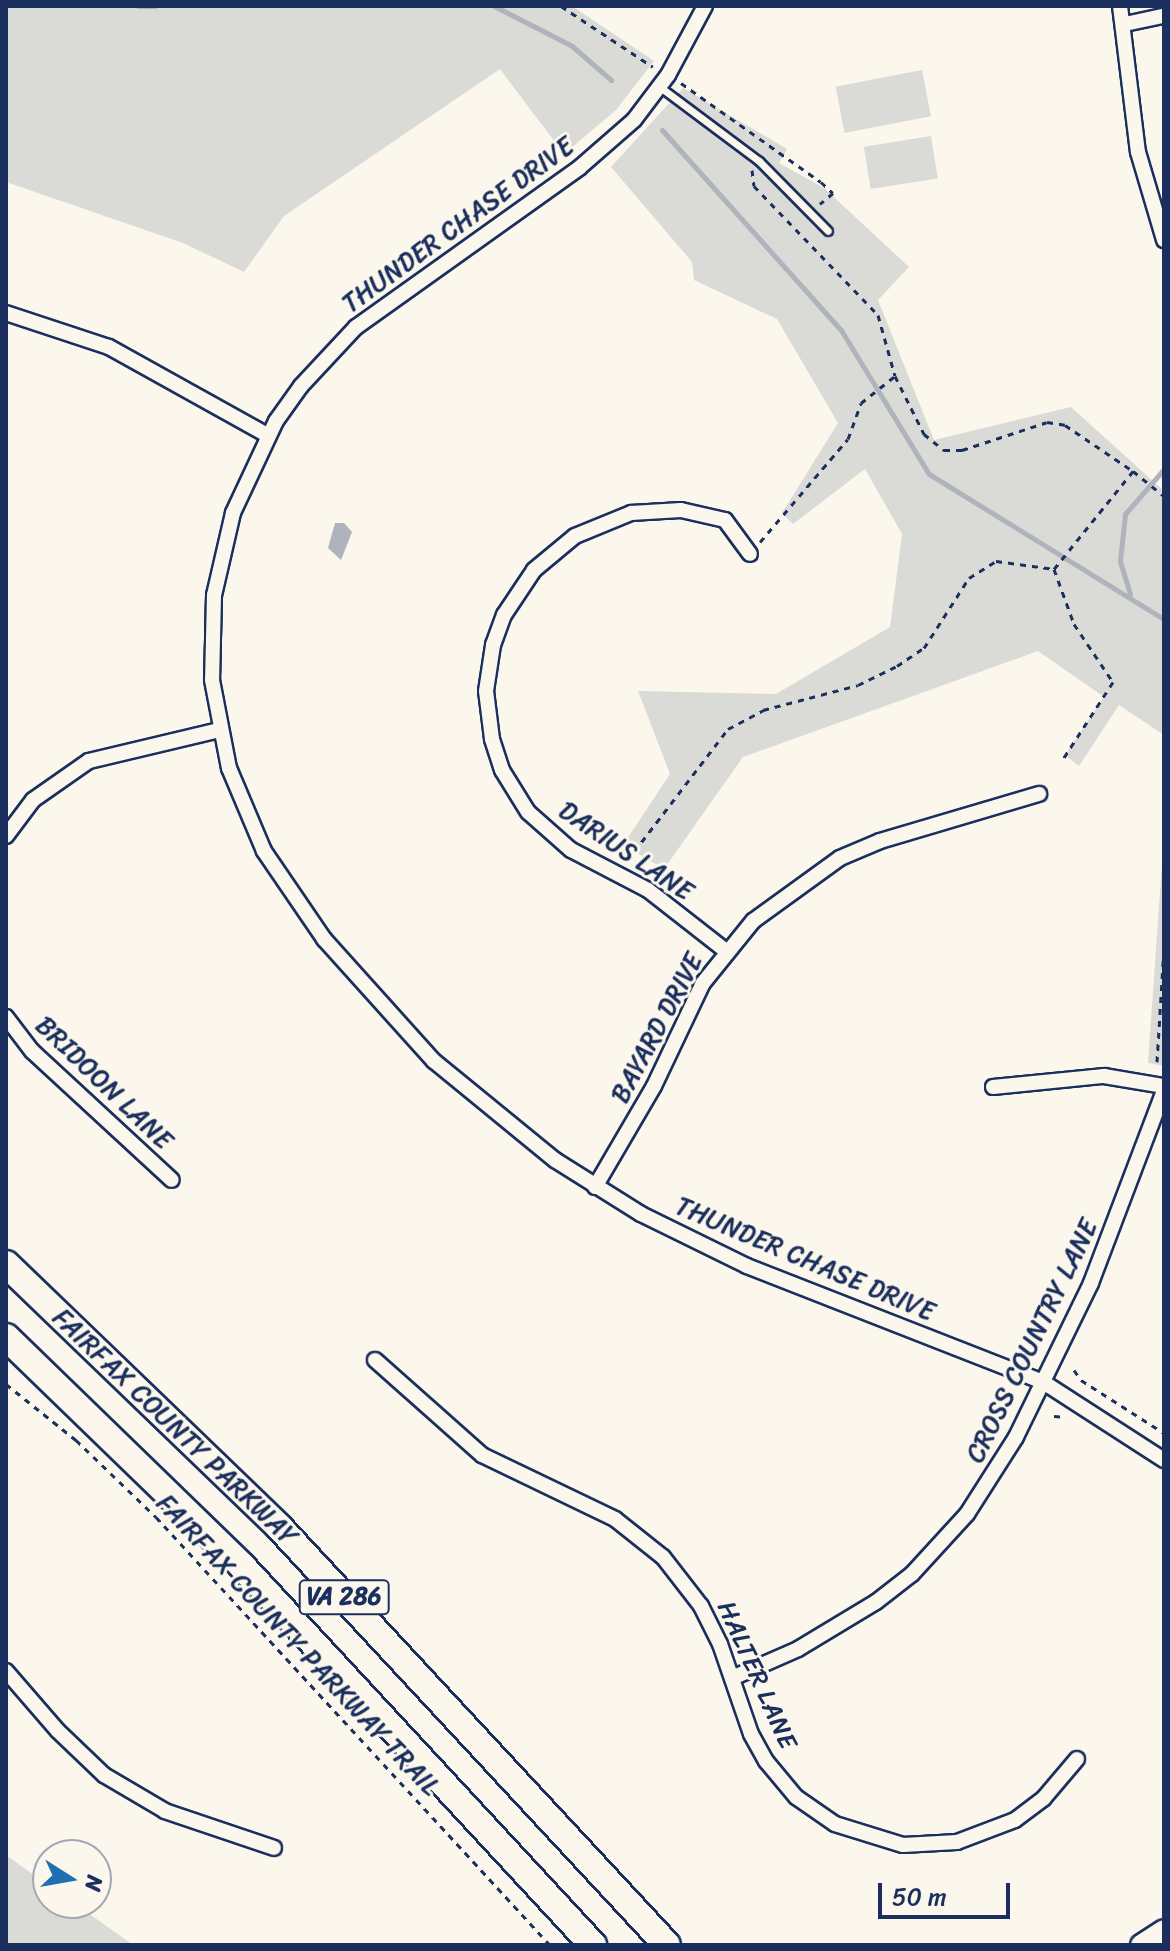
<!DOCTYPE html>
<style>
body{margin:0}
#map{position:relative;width:1170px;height:1951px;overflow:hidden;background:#fbf7ec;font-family:Sriracha,sans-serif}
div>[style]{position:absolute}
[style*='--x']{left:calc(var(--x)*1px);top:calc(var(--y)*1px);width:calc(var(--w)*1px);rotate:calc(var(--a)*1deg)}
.green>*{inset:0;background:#dadad7;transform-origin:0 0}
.water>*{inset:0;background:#afb3bb}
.stream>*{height:5px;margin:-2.5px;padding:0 2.5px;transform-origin:2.5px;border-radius:2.5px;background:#afb3bb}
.path>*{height:3px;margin-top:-1.5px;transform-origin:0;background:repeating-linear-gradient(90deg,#1b2f5e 0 6px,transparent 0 12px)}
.roads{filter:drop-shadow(2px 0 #1b2f5e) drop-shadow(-2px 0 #1b2f5e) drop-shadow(0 2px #1b2f5e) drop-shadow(0 -2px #1b2f5e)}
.lane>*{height:7px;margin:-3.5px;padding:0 3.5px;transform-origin:3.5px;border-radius:3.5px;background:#fbf7ec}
.street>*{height:14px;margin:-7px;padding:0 7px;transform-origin:7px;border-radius:7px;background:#fbf7ec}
.secondary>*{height:20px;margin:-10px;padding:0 10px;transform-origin:10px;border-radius:10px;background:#fbf7ec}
.highway>*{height:26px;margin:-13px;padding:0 13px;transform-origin:13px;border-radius:13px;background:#fbf7ec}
span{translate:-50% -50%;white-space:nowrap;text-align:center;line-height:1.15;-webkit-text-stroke:6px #fbf7ec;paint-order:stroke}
.shield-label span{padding:2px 6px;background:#fbf7ec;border:2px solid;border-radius:6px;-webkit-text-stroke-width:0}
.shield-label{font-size:24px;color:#1b2f5e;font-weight:700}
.street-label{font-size:26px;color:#1b2f5e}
.frame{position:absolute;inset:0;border:8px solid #1b2f5e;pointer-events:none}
.north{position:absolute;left:32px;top:1839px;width:80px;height:80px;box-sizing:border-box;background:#fbf7ec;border:2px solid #a1a7b3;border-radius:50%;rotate:101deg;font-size:22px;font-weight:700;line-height:32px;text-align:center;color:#1b2f5e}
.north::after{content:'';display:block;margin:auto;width:28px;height:36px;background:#1f6fb2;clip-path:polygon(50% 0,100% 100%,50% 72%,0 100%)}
.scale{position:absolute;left:878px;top:1883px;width:132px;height:36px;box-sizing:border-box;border:4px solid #1b2f5e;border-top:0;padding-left:10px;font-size:24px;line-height:28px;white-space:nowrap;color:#1b2f5e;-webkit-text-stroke:6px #fbf7ec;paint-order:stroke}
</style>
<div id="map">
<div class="green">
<div style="clip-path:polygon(6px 6px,572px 6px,654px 61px,616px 110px,564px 154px,500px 69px,284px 216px,244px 272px,183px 243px,6px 182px)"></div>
<div style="left:922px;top:70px;width:47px;height:88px;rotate:79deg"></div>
<div style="clip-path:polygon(683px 88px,787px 149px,779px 163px,824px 188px,909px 267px,878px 300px,934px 440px,1071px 407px,1164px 491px,1164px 735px,1119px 705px,1079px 766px,1065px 755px,1104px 697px,1038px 651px,743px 757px,664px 869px,623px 845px,670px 774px,638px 691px,776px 694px,890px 627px,902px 534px,865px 469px,793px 524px,782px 513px,838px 423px,777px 319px,694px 280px,692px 262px,611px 167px)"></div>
<div style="left:931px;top:136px;width:43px;height:68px;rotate:81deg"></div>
<div style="clip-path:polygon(1164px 835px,1164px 1066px,1148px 1063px)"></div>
<div style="clip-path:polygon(6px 1855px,48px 1885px,48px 1903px,74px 1903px,133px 1945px,6px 1945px)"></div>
</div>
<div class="water">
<div style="clip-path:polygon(335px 523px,344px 523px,352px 532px,341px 560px,328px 548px)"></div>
</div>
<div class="stream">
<div style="--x:138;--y:6;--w:17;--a:0"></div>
<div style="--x:494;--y:6;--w:88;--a:27.1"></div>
<div style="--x:572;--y:46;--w:52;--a:41.1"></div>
<div style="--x:662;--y:130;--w:268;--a:48.2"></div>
<div style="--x:841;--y:330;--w:169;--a:58.6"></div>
<div style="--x:929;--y:474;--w:276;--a:31.7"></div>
<div style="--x:1130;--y:594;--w:34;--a:-107"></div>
<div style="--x:1120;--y:561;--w:47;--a:-83.9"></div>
<div style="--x:1125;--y:514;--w:60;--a:-49.1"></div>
</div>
<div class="path">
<div style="--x:561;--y:6;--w:110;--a:33.5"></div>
<div style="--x:681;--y:83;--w:171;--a:35.3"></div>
<div style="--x:821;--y:182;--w:16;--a:43"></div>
<div style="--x:833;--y:193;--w:17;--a:140"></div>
<div style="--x:752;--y:170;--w:16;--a:83"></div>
<div style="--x:754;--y:186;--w:179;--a:46.1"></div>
<div style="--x:878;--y:315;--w:63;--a:74.4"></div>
<div style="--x:760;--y:542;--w:135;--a:-49.5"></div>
<div style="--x:848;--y:439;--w:38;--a:-70"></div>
<div style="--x:861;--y:403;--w:43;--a:-38.5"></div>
<div style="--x:895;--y:376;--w:65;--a:63.4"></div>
<div style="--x:924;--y:434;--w:26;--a:39"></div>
<div style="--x:944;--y:450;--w:18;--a:0"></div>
<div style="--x:962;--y:450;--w:89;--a:-18.2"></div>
<div style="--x:1047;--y:422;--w:18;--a:9"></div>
<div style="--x:1065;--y:425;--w:82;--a:34.1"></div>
<div style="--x:1054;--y:569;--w:59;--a:70"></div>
<div style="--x:1074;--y:624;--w:70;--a:56.1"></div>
<div style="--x:1113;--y:682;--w:92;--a:123"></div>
<div style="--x:627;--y:861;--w:166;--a:-52.6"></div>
<div style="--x:728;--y:729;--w:40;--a:-28"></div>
<div style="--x:763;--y:710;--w:98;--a:-14.7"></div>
<div style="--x:858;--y:685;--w:43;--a:-26"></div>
<div style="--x:897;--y:666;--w:32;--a:-34"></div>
<div style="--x:924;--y:648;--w:83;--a:-57.3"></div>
<div style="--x:969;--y:578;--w:32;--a:-32"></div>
<div style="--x:996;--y:561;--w:59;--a:7.9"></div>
<div style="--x:1054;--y:569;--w:126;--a:-51.1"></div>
<div style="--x:1133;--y:471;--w:40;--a:39"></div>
<div style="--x:1157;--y:1062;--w:114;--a:-86.5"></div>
<div style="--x:1074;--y:1370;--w:12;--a:55"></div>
<div style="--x:1081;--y:1380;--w:98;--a:32.6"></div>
<div style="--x:6;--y:1384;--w:90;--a:38.7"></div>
<div style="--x:76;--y:1440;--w:111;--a:43.9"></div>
<div style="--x:156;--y:1517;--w:582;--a:47.37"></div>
<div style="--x:1054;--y:1416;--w:12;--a:5"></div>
</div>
<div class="roads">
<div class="lane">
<div style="--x:660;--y:87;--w:124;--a:36.8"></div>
<div style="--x:759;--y:161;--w:98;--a:45.4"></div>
</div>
<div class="street">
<div style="--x:705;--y:6;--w:78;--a:118.2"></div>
<div style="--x:668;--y:75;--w:56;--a:127.1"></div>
<div style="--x:634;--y:120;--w:73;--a:138.9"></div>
<div style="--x:579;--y:168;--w:274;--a:144.5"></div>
<div style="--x:356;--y:327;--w:81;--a:133"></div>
<div style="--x:301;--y:386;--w:43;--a:125.5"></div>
<div style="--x:276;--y:421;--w:102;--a:115.1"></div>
<div style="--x:233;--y:513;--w:84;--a:103"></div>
<div style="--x:214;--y:595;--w:85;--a:91.3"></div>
<div style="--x:212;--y:680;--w:90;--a:79.1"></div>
<div style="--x:229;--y:768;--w:90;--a:67.1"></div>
<div style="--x:264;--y:851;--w:107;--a:55.7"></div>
<div style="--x:324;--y:939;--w:164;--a:48"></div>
<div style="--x:434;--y:1061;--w:156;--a:39.3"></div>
<div style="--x:555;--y:1160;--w:102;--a:32.1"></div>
<div style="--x:641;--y:1214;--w:118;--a:26.1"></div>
<div style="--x:747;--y:1266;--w:318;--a:21.4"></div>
<div style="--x:1043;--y:1382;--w:144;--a:32.8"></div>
<div style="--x:1120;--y:6;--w:147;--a:83"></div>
<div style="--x:1138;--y:152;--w:92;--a:73.5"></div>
<div style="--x:1125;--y:24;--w:40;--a:-12"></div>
<div style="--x:6;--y:313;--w:108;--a:18.3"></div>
<div style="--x:109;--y:347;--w:181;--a:29.1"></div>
<div style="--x:6;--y:836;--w:45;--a:-53.1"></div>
<div style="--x:33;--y:800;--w:68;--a:-34.9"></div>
<div style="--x:89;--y:761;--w:134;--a:-13.4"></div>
<div style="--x:726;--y:951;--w:99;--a:-142"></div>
<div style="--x:648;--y:890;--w:87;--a:-152.5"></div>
<div style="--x:571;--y:850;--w:57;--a:-138.5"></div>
<div style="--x:528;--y:812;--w:49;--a:-121.8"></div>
<div style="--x:502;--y:770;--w:33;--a:-108"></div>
<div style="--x:492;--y:739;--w:48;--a:-97.1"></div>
<div style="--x:486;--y:691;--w:47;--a:-81.3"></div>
<div style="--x:493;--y:645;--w:32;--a:-70"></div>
<div style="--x:504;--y:615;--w:54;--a:-56.3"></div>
<div style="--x:534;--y:570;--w:53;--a:-39.7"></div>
<div style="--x:575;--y:536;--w:61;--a:-22.3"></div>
<div style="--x:631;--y:513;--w:50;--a:-3.4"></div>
<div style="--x:681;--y:510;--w:45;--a:12.8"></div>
<div style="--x:725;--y:520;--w:42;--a:53.7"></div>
<div style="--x:6;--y:1017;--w:43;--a:52.6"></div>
<div style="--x:32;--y:1051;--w:190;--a:42.7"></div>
<div style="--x:993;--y:1087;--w:112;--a:-5.7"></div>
<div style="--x:1104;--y:1076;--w:61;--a:9.5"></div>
<div style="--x:595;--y:1187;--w:117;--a:-59.7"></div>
<div style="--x:654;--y:1086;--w:114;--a:-64.6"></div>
<div style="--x:703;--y:983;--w:80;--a:-51.1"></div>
<div style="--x:753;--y:921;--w:107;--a:-35.9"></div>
<div style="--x:840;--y:858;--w:43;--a:-23"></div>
<div style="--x:880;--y:841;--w:166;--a:-16.5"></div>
<div style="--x:375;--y:1360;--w:143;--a:41.6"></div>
<div style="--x:482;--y:1455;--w:148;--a:25.7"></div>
<div style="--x:615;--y:1519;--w:61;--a:38.4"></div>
<div style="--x:663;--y:1557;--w:62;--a:52.2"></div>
<div style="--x:701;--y:1606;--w:42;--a:63.4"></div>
<div style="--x:720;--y:1644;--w:95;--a:71"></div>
<div style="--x:751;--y:1734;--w:31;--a:61"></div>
<div style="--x:766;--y:1761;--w:47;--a:50.2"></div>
<div style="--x:796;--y:1797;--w:47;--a:34.7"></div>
<div style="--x:835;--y:1824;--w:71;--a:17.2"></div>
<div style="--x:903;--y:1845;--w:54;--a:-3.2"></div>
<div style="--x:957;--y:1842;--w:62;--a:-20.8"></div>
<div style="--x:1015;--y:1820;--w:36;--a:-37"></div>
<div style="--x:1044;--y:1798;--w:51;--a:-49.8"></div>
<div style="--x:6;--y:1671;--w:79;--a:49.1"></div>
<div style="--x:58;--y:1731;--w:64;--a:43.7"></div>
<div style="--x:104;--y:1775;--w:71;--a:30.5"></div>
<div style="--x:165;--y:1811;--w:115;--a:18.7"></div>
<div style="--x:732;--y:1678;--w:72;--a:-23.7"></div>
<div style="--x:798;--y:1649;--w:91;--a:-31.1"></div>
<div style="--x:876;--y:1602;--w:46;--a:-37.9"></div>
<div style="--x:912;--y:1574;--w:81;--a:-47.5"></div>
<div style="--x:967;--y:1514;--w:91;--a:-57.5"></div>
<div style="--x:1016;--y:1437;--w:171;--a:-64"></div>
<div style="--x:1091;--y:1283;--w:205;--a:-69.2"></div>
</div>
<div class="secondary">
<div style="--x:1141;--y:1945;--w:27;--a:-33"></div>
</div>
<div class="highway">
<div style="--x:6;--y:1264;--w:379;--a:43.9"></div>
<div style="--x:279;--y:1527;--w:570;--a:47.13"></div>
<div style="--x:6;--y:1337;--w:329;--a:44.1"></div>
<div style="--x:242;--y:1566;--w:517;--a:47.2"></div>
</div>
</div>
<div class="shield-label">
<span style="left:344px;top:1597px">VA 286</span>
</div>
<div class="street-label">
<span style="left:458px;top:225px;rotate:-36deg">THUNDER CHASE DRIVE</span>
<span style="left:626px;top:851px;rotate:34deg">DARIUS LANE</span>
<span style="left:657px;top:1028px;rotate:-62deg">BAYARD DRIVE</span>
<span style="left:104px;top:1083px;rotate:44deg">BRIDOON LANE</span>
<span style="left:805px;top:1259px;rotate:23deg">THUNDER CHASE DRIVE</span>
<span style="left:1032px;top:1341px;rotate:-64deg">CROSS COUNTRY LANE</span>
<span style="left:175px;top:1427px;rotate:44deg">FAIRFAX COUNTY PARKWAY</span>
<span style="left:298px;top:1645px;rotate:47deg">FAIRFAX COUNTY PARKWAY TRAIL</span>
<span style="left:757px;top:1675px;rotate:66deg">HALTER LANE</span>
</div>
<div class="frame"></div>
<div class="north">N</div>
<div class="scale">50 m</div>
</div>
